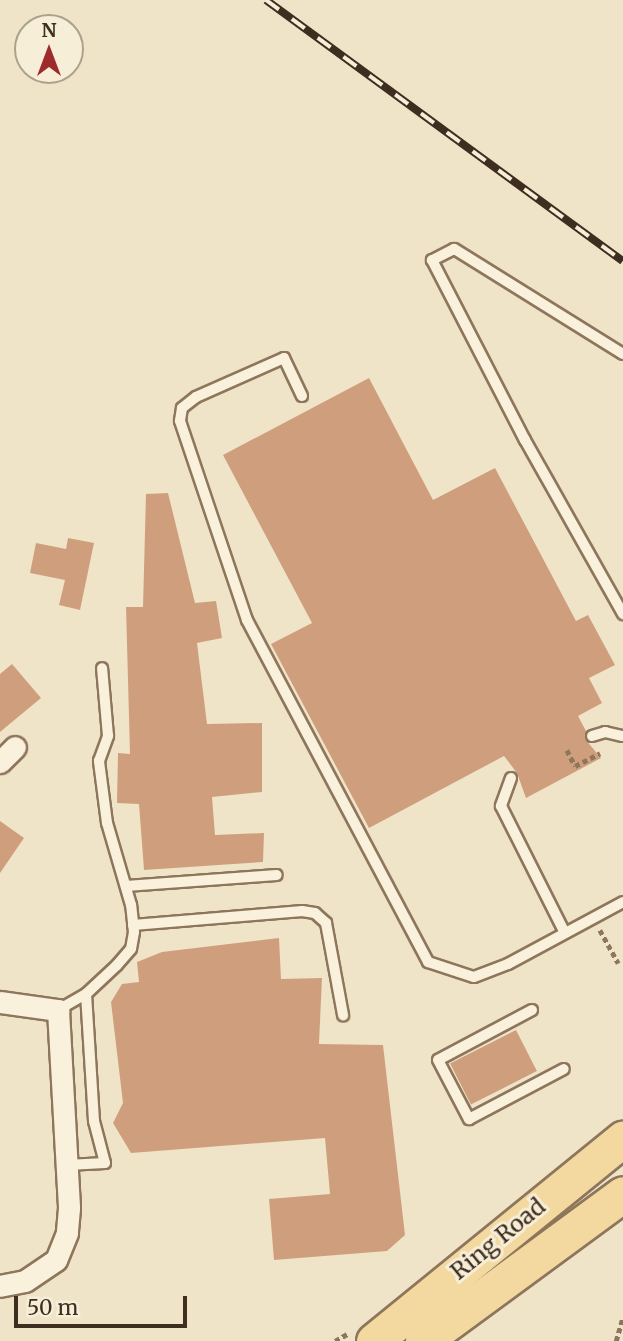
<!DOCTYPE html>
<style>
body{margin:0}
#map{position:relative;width:623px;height:1341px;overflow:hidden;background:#f0e4c8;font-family:Merriweather,serif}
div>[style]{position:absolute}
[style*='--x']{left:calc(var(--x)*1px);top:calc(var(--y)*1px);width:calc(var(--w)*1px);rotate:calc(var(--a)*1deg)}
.building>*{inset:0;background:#cf9f7d;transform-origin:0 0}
.path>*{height:4.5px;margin-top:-2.25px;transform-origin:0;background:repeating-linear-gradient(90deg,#8d765c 0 5px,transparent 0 8.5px)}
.roads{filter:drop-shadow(2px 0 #8d765c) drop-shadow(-2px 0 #8d765c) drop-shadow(0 2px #8d765c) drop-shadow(0 -2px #8d765c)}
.lane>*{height:10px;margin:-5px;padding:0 5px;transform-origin:5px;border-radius:5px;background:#faf1dc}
.street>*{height:21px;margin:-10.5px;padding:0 10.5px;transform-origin:10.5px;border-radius:10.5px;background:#faf1dc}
.primary>*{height:35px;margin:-17.5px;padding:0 17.5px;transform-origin:17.5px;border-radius:17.5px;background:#f3d9a0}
.rail>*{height:8px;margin-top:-4px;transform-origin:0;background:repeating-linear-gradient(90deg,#f7eed8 0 16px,#3d2e20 0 32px);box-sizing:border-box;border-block:2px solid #3d2e20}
span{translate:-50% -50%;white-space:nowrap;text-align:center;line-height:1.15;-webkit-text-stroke:6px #f7eed8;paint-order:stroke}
.street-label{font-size:23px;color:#3d2e20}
.north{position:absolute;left:14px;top:14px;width:70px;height:70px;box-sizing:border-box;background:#f7eed8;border:2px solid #ada18e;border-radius:50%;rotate:0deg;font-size:19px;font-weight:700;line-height:28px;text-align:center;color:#3d2e20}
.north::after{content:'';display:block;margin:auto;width:24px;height:32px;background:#9e2a2b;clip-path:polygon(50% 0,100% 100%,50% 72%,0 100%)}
.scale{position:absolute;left:14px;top:1296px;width:173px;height:32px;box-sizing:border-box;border:4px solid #3d2e20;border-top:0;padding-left:9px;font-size:21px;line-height:24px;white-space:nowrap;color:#3d2e20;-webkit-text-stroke:5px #f7eed8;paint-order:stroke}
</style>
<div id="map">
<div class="building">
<div style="clip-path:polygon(369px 378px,433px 500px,495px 468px,576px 621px,588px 615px,615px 665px,589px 678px,602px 703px,578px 716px,586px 731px,585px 739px,601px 758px,526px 798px,517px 773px,504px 756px,369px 828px,271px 644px,312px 623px,223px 455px)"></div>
<div style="clip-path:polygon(168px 493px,195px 603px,216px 601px,222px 638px,197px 643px,207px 724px,262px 723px,262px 792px,212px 797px,215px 835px,264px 833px,263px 862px,144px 870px,139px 804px,117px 803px,118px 753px,130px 754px,126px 607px,143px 607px,146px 494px)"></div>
<div style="clip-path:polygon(68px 538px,94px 543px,80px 610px,59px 605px,65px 580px,30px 573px,36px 543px,66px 549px)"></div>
<div style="clip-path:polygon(12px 664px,41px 698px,0 732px,0 674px)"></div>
<div style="clip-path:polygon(0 821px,24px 838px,0 873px)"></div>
<div style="clip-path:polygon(279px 938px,281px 979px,322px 978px,319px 1044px,383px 1045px,405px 1235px,387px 1251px,274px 1260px,269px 1199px,330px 1194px,325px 1138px,131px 1153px,113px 1123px,123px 1103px,111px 1002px,122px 984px,139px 982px,137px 962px,162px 952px)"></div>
<div style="left:516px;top:1030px;width:46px;height:74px;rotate:63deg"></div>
</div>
<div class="path">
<div style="--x:567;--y:750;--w:18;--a:63"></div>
<div style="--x:575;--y:766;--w:28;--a:-27"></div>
<div style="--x:600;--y:930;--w:38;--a:61"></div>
<div style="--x:335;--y:1341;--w:14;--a:-30"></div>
<div style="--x:616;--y:1341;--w:25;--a:-74"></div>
</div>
<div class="roads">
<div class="lane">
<div style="--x:623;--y:354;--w:199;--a:-148.1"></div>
<div style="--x:454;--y:249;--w:25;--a:153"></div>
<div style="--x:432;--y:260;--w:203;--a:62.7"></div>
<div style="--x:525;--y:440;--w:200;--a:60.6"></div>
<div style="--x:302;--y:396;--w:42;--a:-115.3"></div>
<div style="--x:284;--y:358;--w:96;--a:156.1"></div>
<div style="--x:196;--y:397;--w:18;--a:142"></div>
<div style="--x:182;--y:408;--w:13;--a:99"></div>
<div style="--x:180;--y:421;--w:210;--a:71.4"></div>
<div style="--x:247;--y:620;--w:387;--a:62.1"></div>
<div style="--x:428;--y:962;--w:48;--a:18.1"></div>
<div style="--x:474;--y:977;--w:36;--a:-21"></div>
<div style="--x:508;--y:964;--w:131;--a:-28.3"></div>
<div style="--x:592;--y:736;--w:14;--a:-17"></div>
<div style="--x:605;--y:732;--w:18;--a:13"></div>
<div style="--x:511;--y:778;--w:30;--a:110"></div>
<div style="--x:501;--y:806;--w:142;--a:63.3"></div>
<div style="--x:126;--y:886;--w:151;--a:-4.2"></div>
<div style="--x:133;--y:925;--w:170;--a:-4.7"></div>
<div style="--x:302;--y:911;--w:13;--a:9"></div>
<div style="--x:315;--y:913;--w:15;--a:42"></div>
<div style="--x:326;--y:923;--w:94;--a:79.5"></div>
<div style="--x:58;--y:1010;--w:32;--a:-30"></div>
<div style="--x:86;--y:994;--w:42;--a:-43.1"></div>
<div style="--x:117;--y:965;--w:21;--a:-49"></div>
<div style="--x:131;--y:949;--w:17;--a:-80"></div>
<div style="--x:134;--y:932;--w:27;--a:-96"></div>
<div style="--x:131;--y:905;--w:85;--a:-106.3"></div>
<div style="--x:107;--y:823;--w:63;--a:-97.4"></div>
<div style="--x:99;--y:761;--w:27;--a:-70"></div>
<div style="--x:108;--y:736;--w:68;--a:-95"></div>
<div style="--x:532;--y:1010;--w:106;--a:152"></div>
<div style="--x:438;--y:1060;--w:67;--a:62.3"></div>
<div style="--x:469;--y:1119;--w:107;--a:-27.8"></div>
<div style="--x:67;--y:1165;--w:38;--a:-3"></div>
<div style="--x:105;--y:1163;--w:43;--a:-104.7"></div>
<div style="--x:94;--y:1121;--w:127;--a:-93.6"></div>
</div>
<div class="street">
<div style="--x:0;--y:762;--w:21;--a:-45"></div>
<div style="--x:0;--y:1002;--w:59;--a:7.9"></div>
<div style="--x:58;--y:1010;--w:198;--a:86.8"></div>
<div style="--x:69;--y:1208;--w:25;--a:95"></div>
<div style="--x:67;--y:1233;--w:29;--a:112"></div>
<div style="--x:56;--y:1260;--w:37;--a:146"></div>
<div style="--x:25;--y:1281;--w:25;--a:169"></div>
</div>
<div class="primary">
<div style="--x:374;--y:1341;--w:321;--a:-39.1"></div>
<div style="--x:423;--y:1341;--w:248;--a:-36.3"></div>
</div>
</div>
<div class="rail">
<div style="--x:266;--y:0;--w:442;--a:36.2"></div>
</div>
<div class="street-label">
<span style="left:498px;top:1239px;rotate:-39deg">Ring Road</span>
</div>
<div class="north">N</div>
<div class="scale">50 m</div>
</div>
